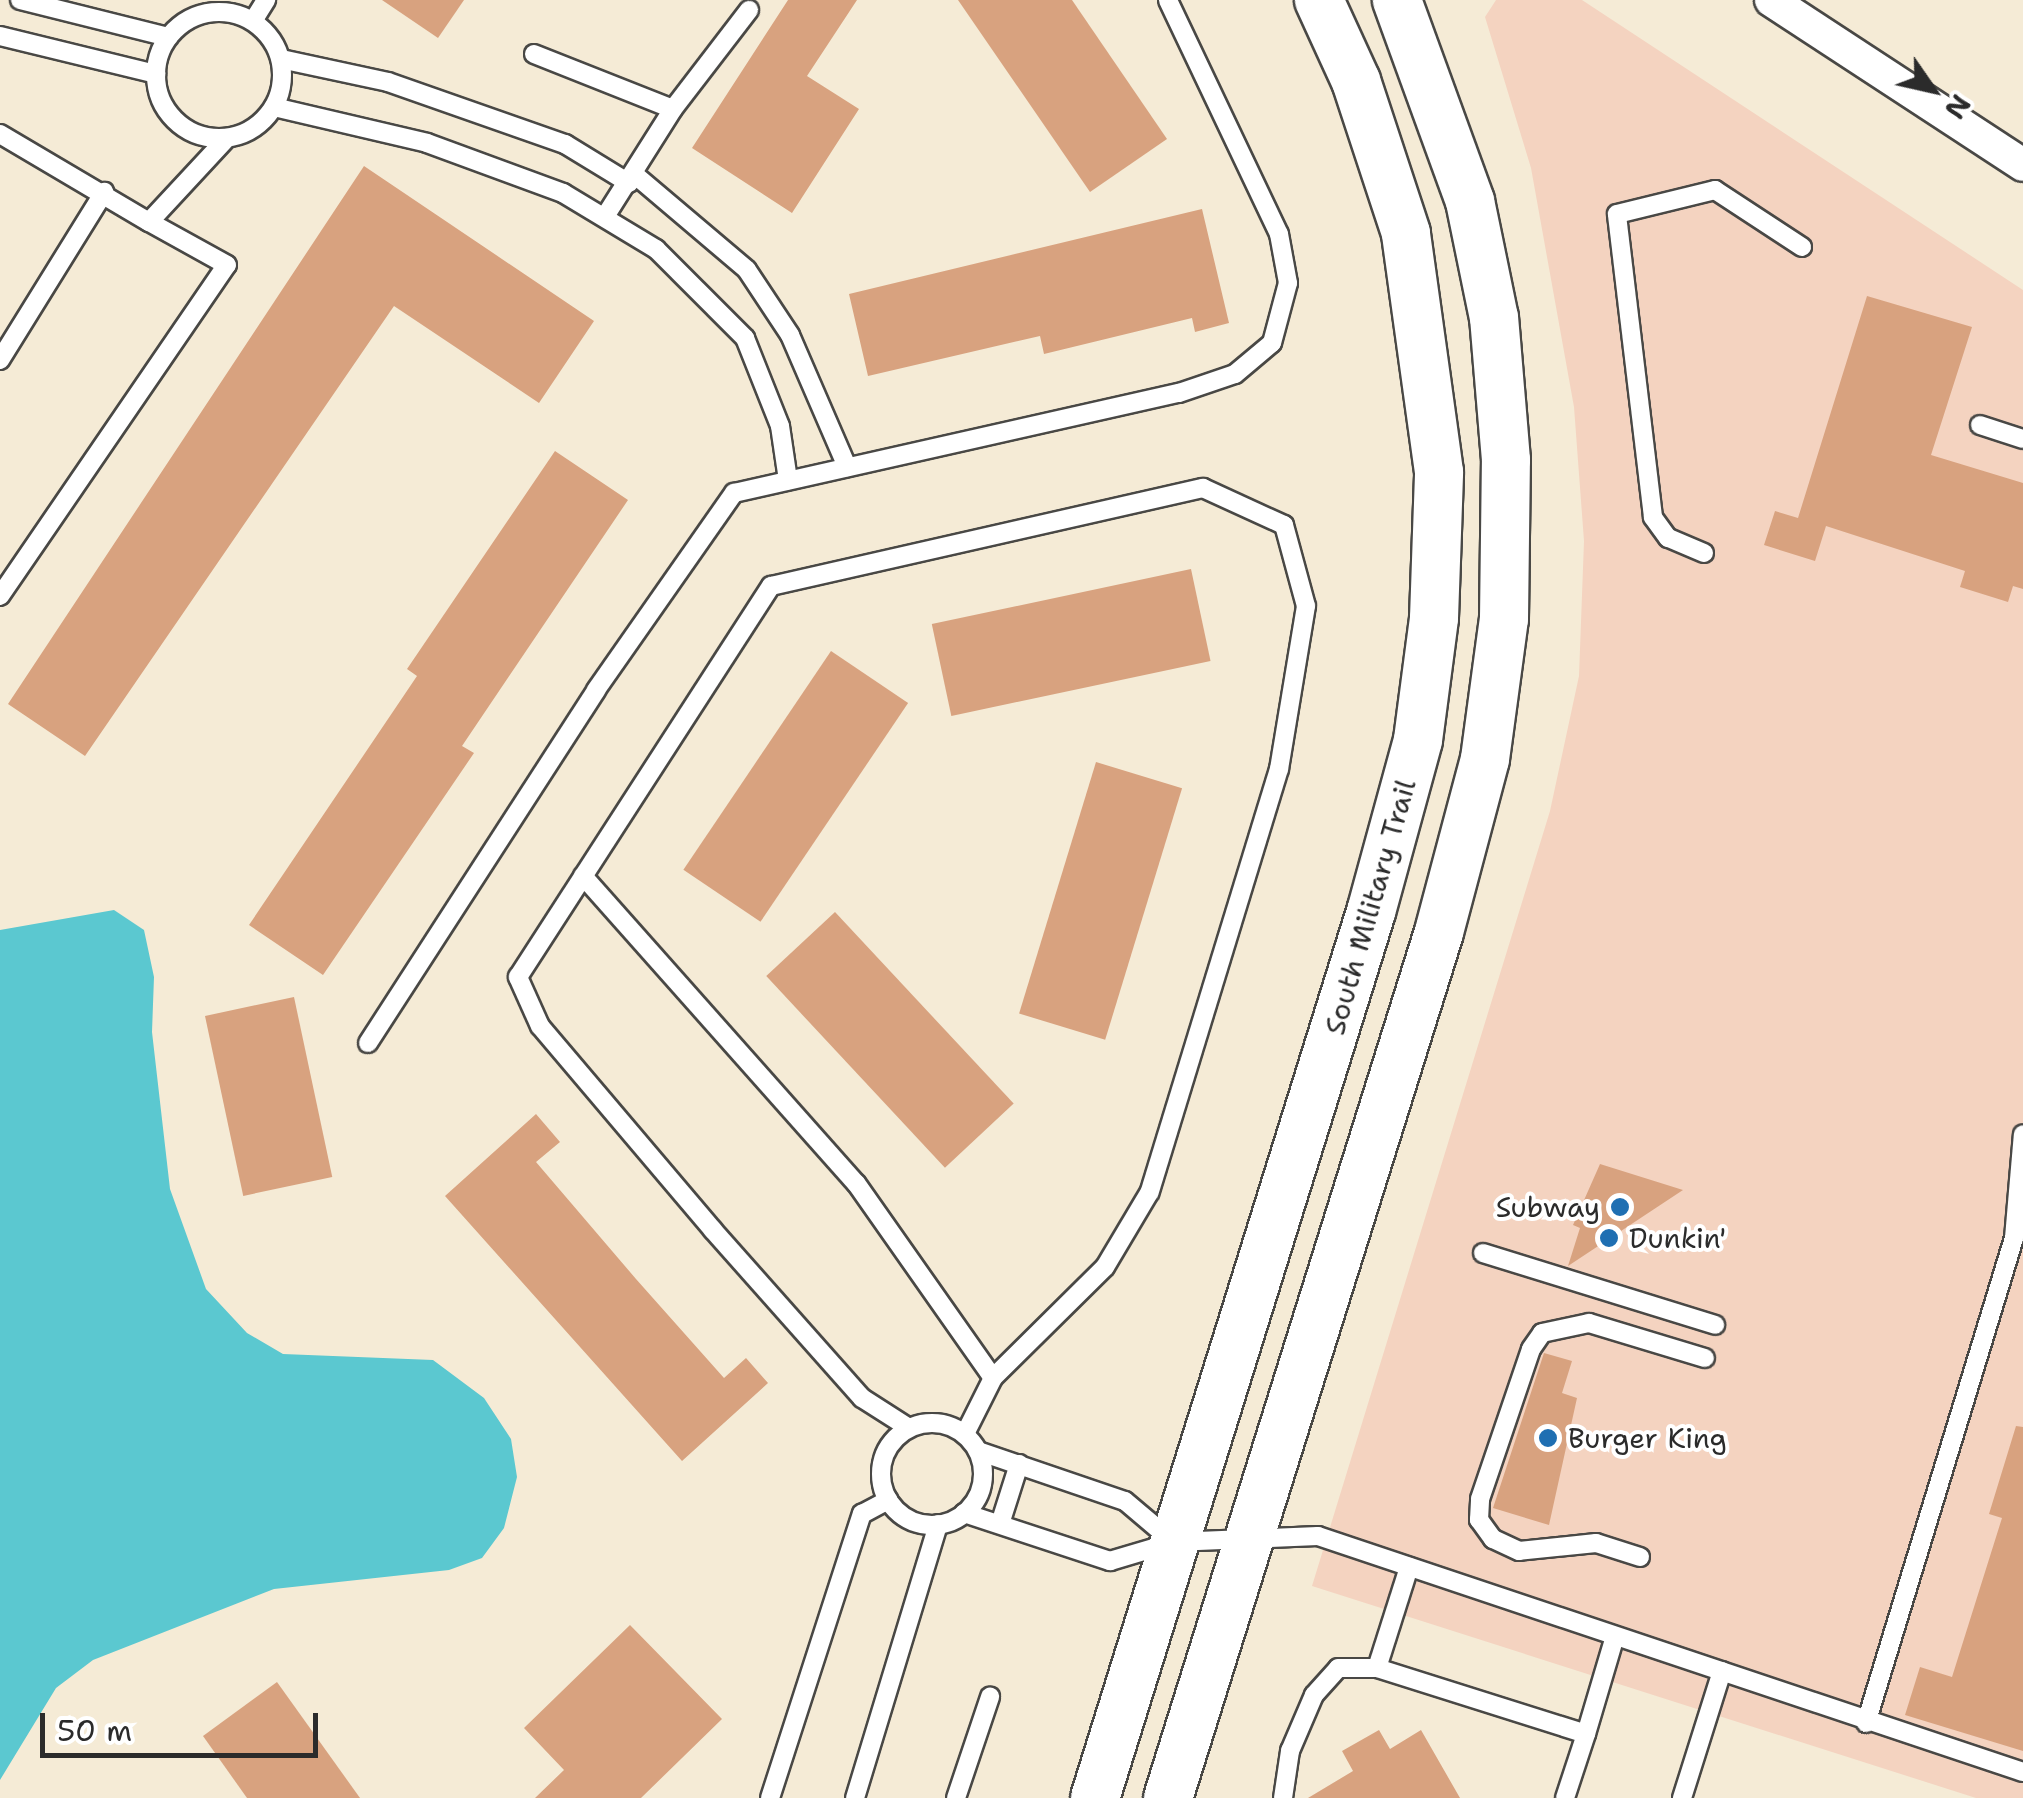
<!DOCTYPE html>
<style>
body{margin:0}
#map{position:relative;width:2023px;height:1798px;overflow:hidden;background:#f5ebd6;font-family:"Shantell Sans",sans-serif}
div>[style]{position:absolute}
[style*='--x']{left:calc(var(--x)*1px);top:calc(var(--y)*1px);width:calc(var(--w)*1px);rotate:calc(var(--a)*1deg)}
.built>*{inset:0;background:#f4d3c0}
.water>*{inset:0;background:#5bc8d0}
.building>*{inset:0;background:#d8a27f;transform-origin:0 0}
.roads{filter:drop-shadow(2px 0 #494845) drop-shadow(-2px 0 #494845) drop-shadow(0 2px #494845) drop-shadow(0 -2px #494845)}
.lane>*{height:18px;margin:-9px;padding:0 9px;transform-origin:9px;border-radius:9px;background:#fff}
.lane>.ring{margin:-9px;padding:0;box-sizing:content-box;background:none;border:18px solid #fff;border-radius:50%}
.street>*{height:32px;margin:-16px;padding:0 16px;transform-origin:16px;border-radius:16px;background:#fff}
.secondary>*{height:48px;margin:-24px;padding:0 24px;transform-origin:24px;border-radius:24px;background:#fff}
.dots>*{width:28px;height:28px;translate:-50% -50%;box-sizing:border-box;border:5px solid #fff;border-radius:50%}
span{translate:-50% -50%;white-space:nowrap;text-align:center;line-height:1.15;-webkit-text-stroke:8px #fff;paint-order:stroke}
.street-label{font-size:28px;color:#2b2b2b}
.poi-label{font-size:28px;color:#2b2b2b}
.right{translate:-100% -50%;text-align:right}
.left{translate:0 -50%;text-align:left}
.north{position:absolute;left:1883px;top:40px;width:100px;height:100px;-webkit-text-stroke:8px #fff;paint-order:stroke;rotate:124deg;font-size:28px;font-weight:700;line-height:40px;text-align:center;color:#2b2b2b}
.north::after{content:'';display:block;margin:auto;width:35px;height:45px;background:#2b2b2b;clip-path:polygon(50% 0,100% 100%,50% 72%,0 100%)}
.scale{position:absolute;left:40px;top:1713px;width:278px;height:45px;box-sizing:border-box;border:5px solid #2b2b2b;border-top:0;padding-left:12px;font-size:30px;line-height:35px;white-space:nowrap;color:#2b2b2b;-webkit-text-stroke:8px #fff;paint-order:stroke}
</style>
<div id="map">
<div class="built">
<div style="clip-path:polygon(1496px 0,1582px 0,2023px 290px,2023px 1798px,1976px 1798px,1312px 1586px,1550px 811px,1579px 676px,1584px 541px,1574px 407px,1531px 168px,1485px 17px)"></div>
</div>
<div class="water">
<div style="clip-path:polygon(114px 910px,144px 930px,154px 977px,152px 1032px,170px 1189px,206px 1289px,247px 1333px,283px 1354px,433px 1360px,484px 1398px,511px 1439px,517px 1477px,504px 1528px,482px 1558px,449px 1570px,274px 1589px,93px 1660px,56px 1688px,0 1780px,0 930px)"></div>
</div>
<div class="building">
<div style="clip-path:polygon(382px 0,464px 0,438px 38px)"></div>
<div style="clip-path:polygon(788px 0,857px 0,807px 76px,859px 109px,792px 213px,692px 148px)"></div>
<div style="clip-path:polygon(958px 0,1072px 0,1167px 139px,1090px 192px)"></div>
<div style="clip-path:polygon(364px 166px,594px 321px,539px 403px,394px 306px,85px 756px,8px 704px)"></div>
<div style="clip-path:polygon(1202px 209px,1229px 323px,1195px 332px,1192px 318px,1044px 354px,1040px 336px,868px 376px,849px 294px)"></div>
<div style="clip-path:polygon(1867px 296px,1972px 327px,1931px 455px,2023px 483px,2023px 589px,2013px 586px,2008px 602px,1960px 587px,1965px 571px,1826px 526px,1815px 561px,1764px 545px,1775px 511px,1798px 518px)"></div>
<div style="clip-path:polygon(555px 451px,628px 500px,462px 746px,474px 753px,323px 975px,249px 925px,417px 676px,407px 669px)"></div>
<div style="left:1191px;top:569px;width:94px;height:265px;rotate:78deg"></div>
<div style="left:831px;top:651px;width:93px;height:264px;rotate:34deg"></div>
<div style="left:1096px;top:762px;width:90px;height:263px;rotate:17deg"></div>
<div style="left:835px;top:912px;width:262px;height:94px;rotate:47deg"></div>
<div style="left:294px;top:997px;width:184px;height:91px;rotate:78deg"></div>
<div style="clip-path:polygon(536px 1114px,560px 1142px,536px 1162px,636px 1279px,724px 1378px,746px 1358px,768px 1383px,682px 1461px,445px 1196px)"></div>
<div style="clip-path:polygon(1600px 1164px,1683px 1190px,1568px 1266px,1580px 1228px,1573px 1225px)"></div>
<div style="clip-path:polygon(1544px 1353px,1572px 1361px,1562px 1393px,1577px 1398px,1549px 1525px,1493px 1508px)"></div>
<div style="clip-path:polygon(2016px 1426px,2023px 1427px,2023px 1751px,1905px 1715px,1920px 1667px,1952px 1677px,2002px 1518px,1989px 1514px)"></div>
<div style="clip-path:polygon(630px 1625px,722px 1719px,641px 1798px,535px 1798px,564px 1770px,524px 1728px)"></div>
<div style="clip-path:polygon(277px 1682px,360px 1798px,247px 1798px,203px 1736px)"></div>
<div style="clip-path:polygon(1379px 1730px,1390px 1749px,1421px 1730px,1460px 1798px,1308px 1798px,1353px 1771px,1342px 1751px)"></div>
</div>
<div class="roads">
<div class="lane">
<div style="--x:20;--y:0;--w:153;--a:14"></div>
<div class="ring" style="left:156px;top:12px;width:108px;height:108px"></div>
<div style="--x:253;--y:21;--w:25;--a:-58"></div>
<div style="--x:0;--y:36;--w:161;--a:13.7"></div>
<div style="--x:534;--y:54;--w:149;--a:21.6"></div>
<div style="--x:673;--y:109;--w:125;--a:122.3"></div>
<div style="--x:281;--y:59;--w:109;--a:12.1"></div>
<div style="--x:388;--y:82;--w:188;--a:19.3"></div>
<div style="--x:565;--y:144;--w:75;--a:31.4"></div>
<div style="--x:274;--y:107;--w:157;--a:13.2"></div>
<div style="--x:427;--y:143;--w:145;--a:20.2"></div>
<div style="--x:563;--y:193;--w:109;--a:31.1"></div>
<div style="--x:656;--y:249;--w:126;--a:45"></div>
<div style="--x:745;--y:338;--w:95;--a:68.3"></div>
<div style="--x:780;--y:426;--w:55;--a:81.6"></div>
<div style="--x:673;--y:109;--w:125;--a:-52.5"></div>
<div style="--x:0;--y:134;--w:173;--a:30.6"></div>
<div style="--x:149;--y:222;--w:113;--a:-47.1"></div>
<div style="--x:634;--y:174;--w:148;--a:40.3"></div>
<div style="--x:747;--y:270;--w:78;--a:56.5"></div>
<div style="--x:790;--y:335;--w:144;--a:66.6"></div>
<div style="--x:0;--y:360;--w:198;--a:-58.2"></div>
<div style="--x:1980;--y:425;--w:45;--a:18"></div>
<div style="--x:1704;--y:553;--w:39;--a:-157"></div>
<div style="--x:1668;--y:538;--w:26;--a:-126"></div>
<div style="--x:1653;--y:517;--w:305;--a:-96.8"></div>
<div style="--x:1617;--y:214;--w:101;--a:-13.8"></div>
<div style="--x:1715;--y:190;--w:104;--a:33.2"></div>
<div style="--x:0;--y:596;--w:401;--a:-55.6"></div>
<div style="--x:227;--y:265;--w:89;--a:-151.1"></div>
<div style="--x:583;--y:876;--w:411;--a:48.4"></div>
<div style="--x:856;--y:1183;--w:238;--a:54.9"></div>
<div style="--x:368;--y:1043;--w:420;--a:-57.1"></div>
<div style="--x:596;--y:690;--w:241;--a:-55"></div>
<div style="--x:734;--y:493;--w:456;--a:-12.7"></div>
<div style="--x:1179;--y:393;--w:59;--a:-18.7"></div>
<div style="--x:1235;--y:374;--w:48;--a:-40"></div>
<div style="--x:1272;--y:343;--w:62;--a:-75.1"></div>
<div style="--x:1288;--y:283;--w:50;--a:-100.4"></div>
<div style="--x:1279;--y:234;--w:259;--a:-115.4"></div>
<div style="--x:1483;--y:1253;--w:243;--a:17.2"></div>
<div class="ring" style="left:881px;top:1423px;width:84px;height:84px"></div>
<div style="--x:909;--y:1428;--w:56;--a:-147.4"></div>
<div style="--x:862;--y:1398;--w:225;--a:-131.6"></div>
<div style="--x:713;--y:1230;--w:267;--a:-130.3"></div>
<div style="--x:540;--y:1026;--w:54;--a:-114.2"></div>
<div style="--x:518;--y:977;--w:466;--a:-57.1"></div>
<div style="--x:771;--y:586;--w:443;--a:-12.8"></div>
<div style="--x:1203;--y:488;--w:89;--a:24.6"></div>
<div style="--x:1284;--y:525;--w:84;--a:74.8"></div>
<div style="--x:1306;--y:606;--w:165;--a:99.4"></div>
<div style="--x:1279;--y:769;--w:443;--a:107"></div>
<div style="--x:1149;--y:1193;--w:86;--a:120.7"></div>
<div style="--x:1105;--y:1267;--w:158;--a:135.3"></div>
<div style="--x:993;--y:1378;--w:63;--a:116.6"></div>
<div style="--x:978;--y:1451;--w:155;--a:18.8"></div>
<div style="--x:1125;--y:1501;--w:59;--a:40.2"></div>
<div style="--x:964;--y:1513;--w:154;--a:18.2"></div>
<div style="--x:1110;--y:1561;--w:67;--a:-16.5"></div>
<div style="--x:1174;--y:1542;--w:144;--a:-2.4"></div>
<div style="--x:1318;--y:1536;--w:743;--a:18.51"></div>
<div style="--x:1000;--y:1524;--w:63;--a:-72.4"></div>
<div style="--x:1640;--y:1557;--w:46;--a:-162.3"></div>
<div style="--x:1596;--y:1543;--w:77;--a:174.1"></div>
<div style="--x:1519;--y:1551;--w:29;--a:-155"></div>
<div style="--x:1493;--y:1539;--w:24;--a:-126"></div>
<div style="--x:1479;--y:1520;--w:21;--a:-87"></div>
<div style="--x:1480;--y:1499;--w:158;--a:-71.2"></div>
<div style="--x:1531;--y:1349;--w:19;--a:-55"></div>
<div style="--x:1542;--y:1333;--w:48;--a:-12"></div>
<div style="--x:1589;--y:1323;--w:121;--a:16.8"></div>
<div style="--x:1377;--y:1668;--w:219;--a:17.5"></div>
<div style="--x:1586;--y:1734;--w:102;--a:-73.5"></div>
<div style="--x:1866;--y:1723;--w:507;--a:-73.03"></div>
<div style="--x:2014;--y:1238;--w:104;--a:-85.1"></div>
<div style="--x:770;--y:1798;--w:299;--a:-72.1"></div>
<div style="--x:862;--y:1514;--w:30;--a:-28"></div>
<div style="--x:855;--y:1798;--w:286;--a:-73.1"></div>
<div style="--x:956;--y:1798;--w:107;--a:-71.4"></div>
<div style="--x:1283;--y:1798;--w:48;--a:-81.5"></div>
<div style="--x:1290;--y:1751;--w:61;--a:-66.8"></div>
<div style="--x:1314;--y:1695;--w:36;--a:-48"></div>
<div style="--x:1338;--y:1668;--w:39;--a:0"></div>
<div style="--x:1377;--y:1668;--w:106;--a:-72.4"></div>
<div style="--x:1565;--y:1798;--w:67;--a:-71.8"></div>
<div style="--x:1682;--y:1798;--w:133;--a:-72.5"></div>
</div>
<div class="street">
<div style="--x:1771;--y:0;--w:301;--a:33.2"></div>
</div>
<div class="secondary">
<div style="--x:1095;--y:1798;--w:928;--a:-72.7"></div>
<div style="--x:1371;--y:912;--w:178;--a:-74.7"></div>
<div style="--x:1418;--y:740;--w:123;--a:-82.5"></div>
<div style="--x:1434;--y:618;--w:146;--a:-88"></div>
<div style="--x:1439;--y:472;--w:241;--a:-97.9"></div>
<div style="--x:1406;--y:233;--w:160;--a:-108.2"></div>
<div style="--x:1356;--y:81;--w:89;--a:-114.6"></div>
<div style="--x:1168;--y:1798;--w:907;--a:-72.62"></div>
<div style="--x:1439;--y:932;--w:179;--a:-75.1"></div>
<div style="--x:1485;--y:759;--w:141;--a:-82.3"></div>
<div style="--x:1504;--y:619;--w:159;--a:-89.3"></div>
<div style="--x:1506;--y:460;--w:143;--a:-94.8"></div>
<div style="--x:1494;--y:318;--w:119;--a:-101.6"></div>
<div style="--x:1470;--y:201;--w:214;--a:-110"></div>
</div>
</div>
<div class="dots">
<div style="left:1620px;top:1207px;background:#1f6fb2"></div>
<div style="left:1609px;top:1238px;background:#1f6fb2"></div>
<div style="left:1548px;top:1438px;background:#1f6fb2"></div>
</div>
<div class="street-label">
<span style="left:1370px;top:907px;rotate:-74deg">South Military Trail</span>
</div>
<div class="poi-label">
<span class="right" style="left:1600px;top:1207px">Subway</span>
<span class="left" style="left:1629px;top:1238px">Dunkin'</span>
<span class="left" style="left:1568px;top:1438px">Burger King</span>
</div>
<div class="north">N</div>
<div class="scale">50 m</div>
</div>
